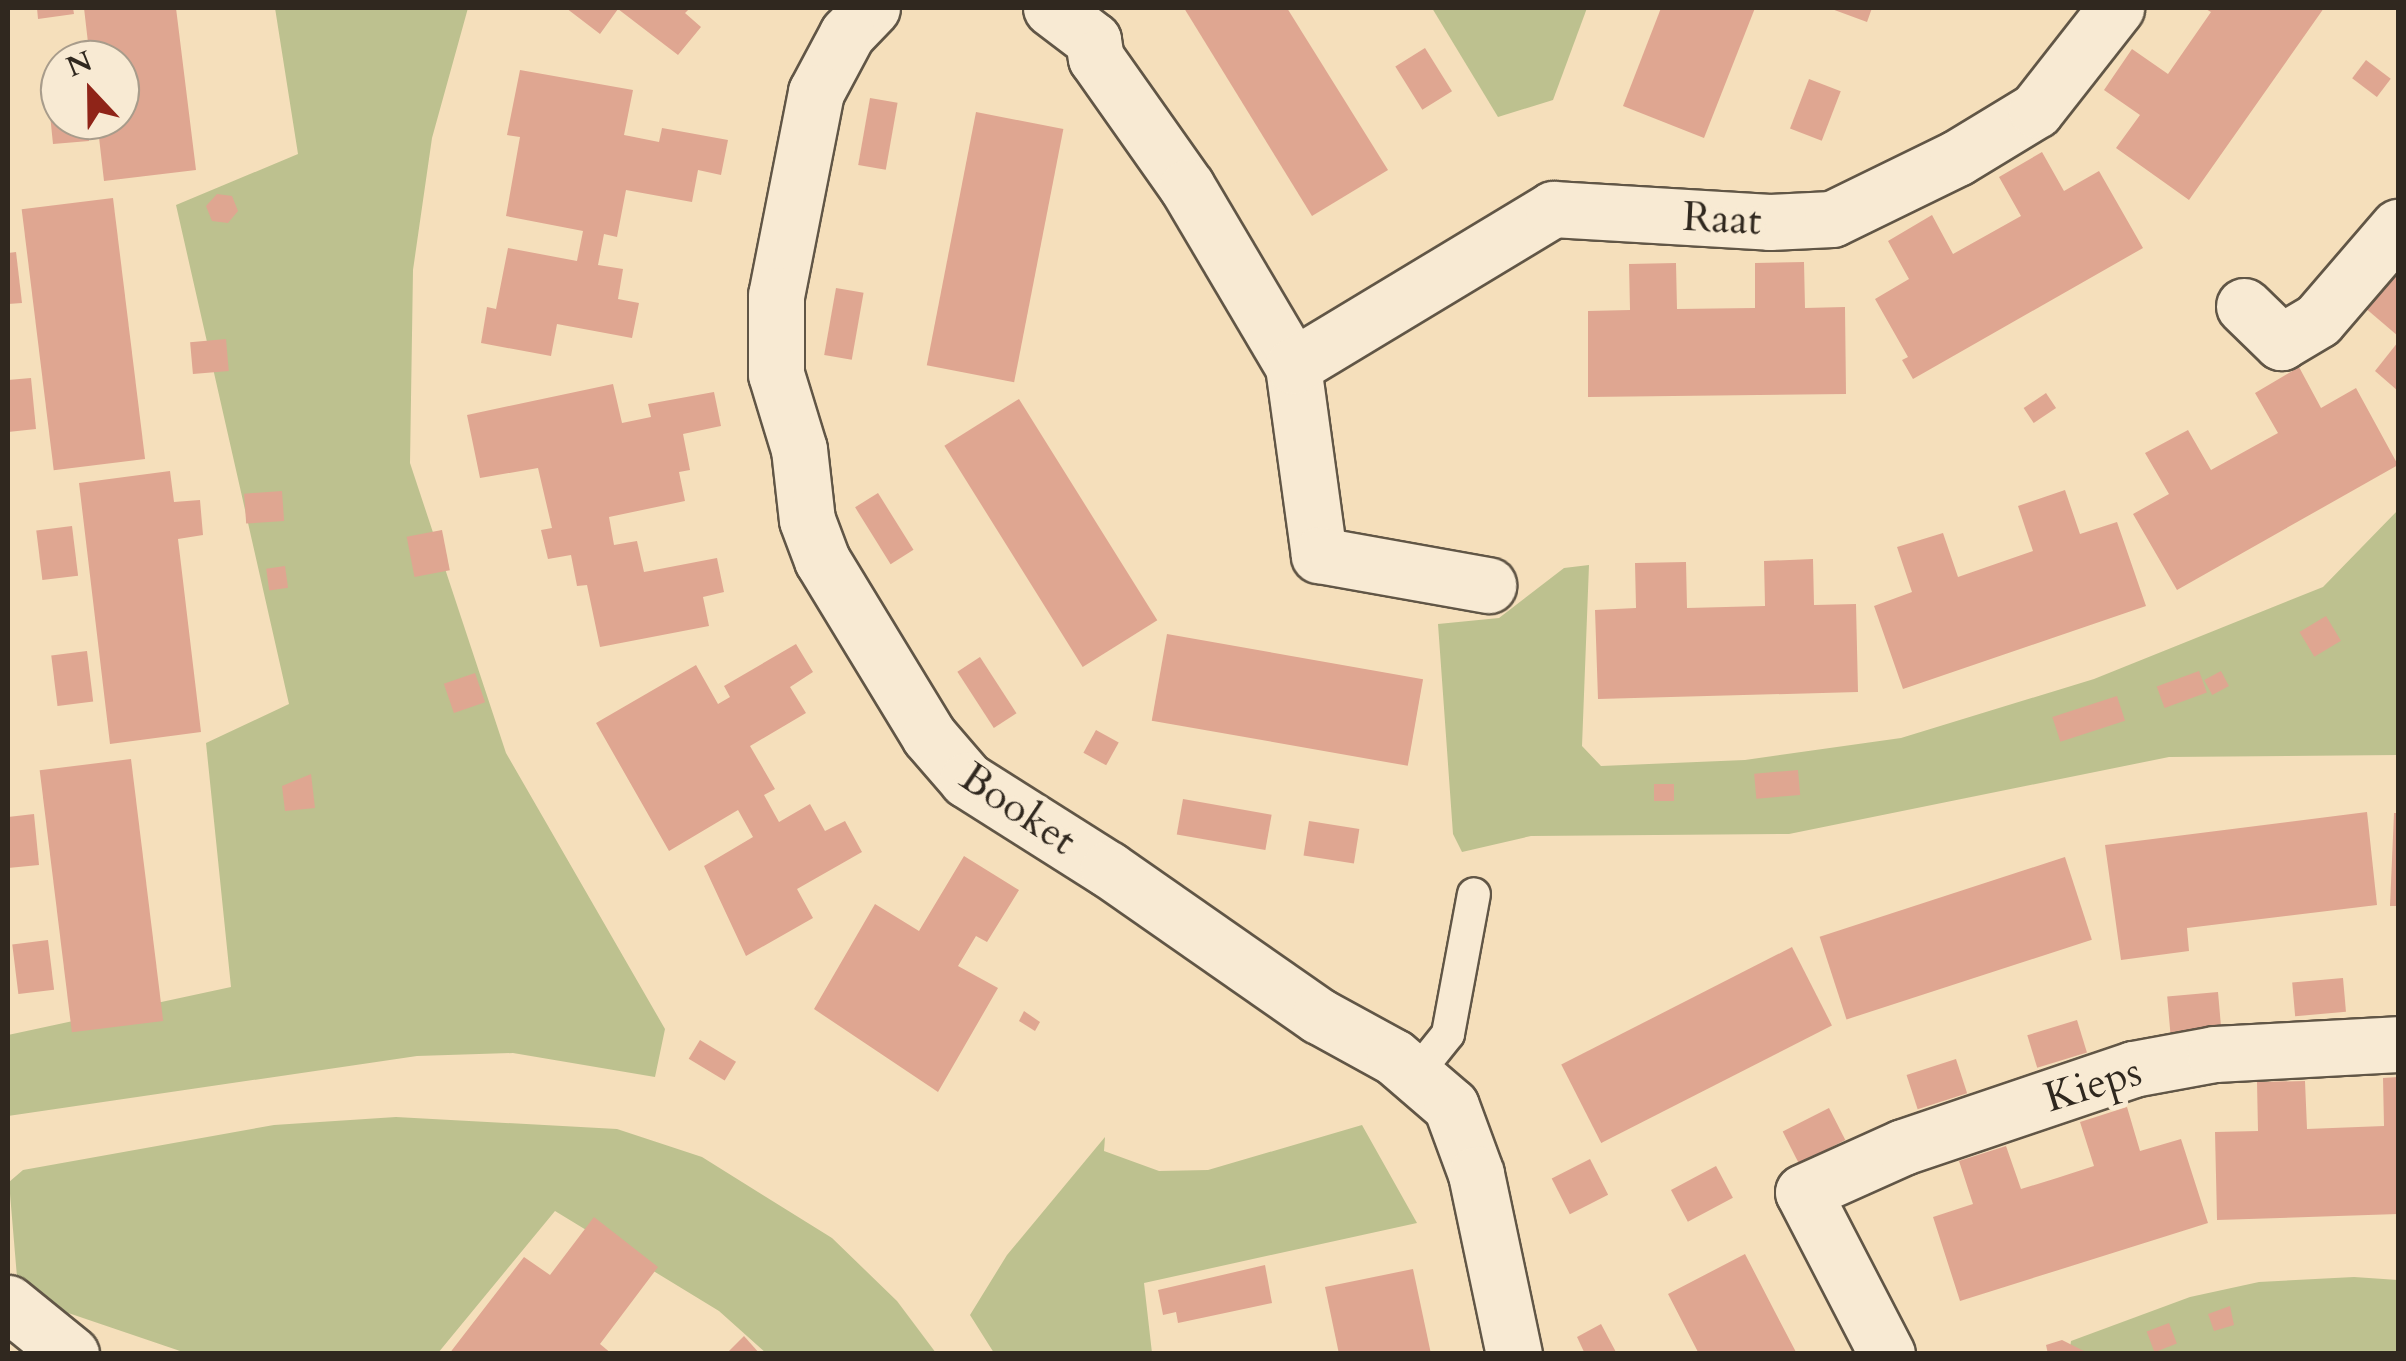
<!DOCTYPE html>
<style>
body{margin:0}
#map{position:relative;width:2406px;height:1361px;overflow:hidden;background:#f5dfbb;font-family:Cardo,serif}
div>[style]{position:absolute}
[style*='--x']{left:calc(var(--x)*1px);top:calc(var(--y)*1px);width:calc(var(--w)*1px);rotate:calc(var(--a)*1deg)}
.green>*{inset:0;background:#bdc18f}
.building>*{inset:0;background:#dfa691;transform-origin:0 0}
.roads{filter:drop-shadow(2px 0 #615646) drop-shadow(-2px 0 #615646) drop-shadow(0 2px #615646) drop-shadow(0 -2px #615646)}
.service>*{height:32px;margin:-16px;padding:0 16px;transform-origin:16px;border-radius:16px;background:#f8ead3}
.minor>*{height:55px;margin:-27.5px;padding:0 27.5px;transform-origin:27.5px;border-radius:27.5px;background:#f8ead3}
span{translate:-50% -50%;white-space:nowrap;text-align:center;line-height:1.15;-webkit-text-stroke:10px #f8ead3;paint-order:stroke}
.street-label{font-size:42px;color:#30281f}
.frame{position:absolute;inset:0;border:10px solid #30281f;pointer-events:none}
.north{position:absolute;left:40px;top:40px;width:100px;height:100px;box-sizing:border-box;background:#f8ead3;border:2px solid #a89c8b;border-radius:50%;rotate:338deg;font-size:28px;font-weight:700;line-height:40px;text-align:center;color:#30281f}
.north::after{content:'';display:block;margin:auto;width:35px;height:45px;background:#8f2418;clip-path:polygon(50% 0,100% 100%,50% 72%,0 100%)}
</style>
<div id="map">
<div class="green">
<div style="clip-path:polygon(275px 8px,468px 8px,432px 138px,413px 270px,410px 463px,506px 753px,665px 1029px,655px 1077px,513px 1053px,417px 1056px,8px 1116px,8px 1035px,231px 987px,206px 743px,289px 704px,176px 205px,298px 154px)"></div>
<div style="clip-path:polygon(1432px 8px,1587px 8px,1553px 100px,1498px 117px)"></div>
<div style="clip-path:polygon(2398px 510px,2398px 755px,2169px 757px,1789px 834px,1531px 836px,1462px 852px,1453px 834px,1438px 624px,1499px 618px,1564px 568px,1589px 565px,1582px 746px,1601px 766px,1745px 760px,1901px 738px,2094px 679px,2323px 587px)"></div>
<div style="clip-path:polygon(396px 1117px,617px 1129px,702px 1157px,832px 1238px,897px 1301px,936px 1353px,766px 1353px,719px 1311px,555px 1211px,438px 1353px,186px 1353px,30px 1300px,18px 1289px,9px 1182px,23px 1170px,274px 1125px)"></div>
<div style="clip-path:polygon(1362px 1125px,1417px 1223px,1144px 1283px,1152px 1353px,994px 1353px,970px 1315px,1007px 1255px,1105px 1137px,1104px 1151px,1159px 1171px,1208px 1170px)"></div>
<div style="clip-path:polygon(2354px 1277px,2398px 1280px,2398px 1353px,2069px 1354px,2071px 1341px,2190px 1297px,2259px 1282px)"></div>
</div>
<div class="building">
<div style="clip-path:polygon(37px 8px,73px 8px,74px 14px,38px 19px)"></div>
<div style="clip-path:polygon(84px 8px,176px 8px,196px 170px,104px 181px,97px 120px,120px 120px,120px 60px,90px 60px)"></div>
<div style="clip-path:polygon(566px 8px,690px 8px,685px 13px,701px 27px,678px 55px,618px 9px,600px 34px)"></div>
<div style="clip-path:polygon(1184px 8px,1287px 8px,1388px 170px,1312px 216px)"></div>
<div style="clip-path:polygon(1661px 8px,1755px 8px,1704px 138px,1623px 106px)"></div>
<div style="clip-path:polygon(1829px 8px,1872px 8px,1867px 22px)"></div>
<div style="clip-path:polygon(2204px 8px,2324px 8px,2189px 200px,2116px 148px,2140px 115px,2104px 90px,2132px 49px,2168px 74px,2211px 12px)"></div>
<div style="left:1425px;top:48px;width:51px;height:35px;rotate:58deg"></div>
<div style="left:2366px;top:60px;width:31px;height:23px;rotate:37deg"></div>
<div style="clip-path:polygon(520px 70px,633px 90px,624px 135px,659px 142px,662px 128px,728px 140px,721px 175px,698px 170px,692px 202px,626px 190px,617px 237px,604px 234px,598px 265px,623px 269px,618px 299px,639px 303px,632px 338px,557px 324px,551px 356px,481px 343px,487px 307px,496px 309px,508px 248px,577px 261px,583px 231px,506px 216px,520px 137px,507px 135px)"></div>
<div style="left:1809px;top:79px;width:34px;height:53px;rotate:21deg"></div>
<div style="clip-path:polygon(60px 93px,60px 120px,87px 120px,89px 141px,53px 144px,48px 95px)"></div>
<div style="left:870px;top:98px;width:28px;height:68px;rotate:10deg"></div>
<div style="left:976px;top:112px;width:89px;height:258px;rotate:11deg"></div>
<div style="clip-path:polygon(2042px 152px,2064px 191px,2099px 171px,2143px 248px,1913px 379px,1902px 360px,1908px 357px,1875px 299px,1909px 279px,1888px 241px,1932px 215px,1953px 254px,2021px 216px,1999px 177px)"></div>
<div style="clip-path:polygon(217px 194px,232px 196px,238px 211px,228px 223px,212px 221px,206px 206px)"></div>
<div style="left:113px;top:198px;width:263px;height:92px;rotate:83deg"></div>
<div style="clip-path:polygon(16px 252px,22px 303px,8px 304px,8px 253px)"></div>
<div style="clip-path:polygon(1804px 262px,1805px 308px,1845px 307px,1846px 394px,1588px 397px,1588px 311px,1630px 310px,1629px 264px,1676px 263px,1677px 309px,1755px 308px,1755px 263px)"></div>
<div style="clip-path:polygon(2396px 271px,2398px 273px,2398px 336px,2364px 307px)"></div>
<div style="left:836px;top:288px;width:28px;height:68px;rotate:10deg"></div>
<div style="left:226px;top:339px;width:32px;height:36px;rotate:85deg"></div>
<div style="clip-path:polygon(2398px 342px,2398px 391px,2375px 371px)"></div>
<div style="clip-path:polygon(2299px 367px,2321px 408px,2356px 388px,2398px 465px,2177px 590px,2133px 514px,2169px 494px,2145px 453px,2188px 430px,2211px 470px,2278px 433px,2255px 393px)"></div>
<div style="clip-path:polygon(31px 378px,36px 429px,8px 432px,8px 380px)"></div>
<div style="clip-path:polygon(613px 384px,622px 423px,651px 417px,648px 404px,714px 392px,721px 426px,683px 434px,690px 470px,679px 472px,685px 501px,609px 517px,614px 545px,637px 541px,644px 572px,717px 558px,724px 592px,703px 597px,709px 626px,600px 647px,587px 585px,577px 586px,571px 555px,548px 559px,541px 530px,552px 528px,538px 468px,480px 478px,467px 415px)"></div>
<div style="left:2046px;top:393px;width:18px;height:27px;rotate:56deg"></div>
<div style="left:1019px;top:399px;width:261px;height:88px;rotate:58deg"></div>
<div style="clip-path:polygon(170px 471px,174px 502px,200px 500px,203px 535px,178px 539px,201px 732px,110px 744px,79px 483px)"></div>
<div style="clip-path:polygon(2065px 490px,2080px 534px,2117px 522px,2146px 606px,1903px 689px,1874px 606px,1912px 592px,1897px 547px,1943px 533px,1958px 577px,2033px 551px,2018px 506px)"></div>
<div style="left:282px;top:491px;width:30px;height:38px;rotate:86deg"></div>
<div style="left:878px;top:493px;width:67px;height:27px;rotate:58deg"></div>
<div style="left:72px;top:526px;width:50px;height:36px;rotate:83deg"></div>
<div style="left:442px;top:530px;width:41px;height:36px;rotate:79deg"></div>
<div style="clip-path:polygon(1813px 559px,1814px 605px,1856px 604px,1858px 692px,1598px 699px,1595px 610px,1636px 608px,1635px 563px,1686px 562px,1687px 608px,1765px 606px,1764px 561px)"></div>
<div style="left:285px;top:566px;width:22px;height:19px;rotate:82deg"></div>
<div style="left:2326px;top:616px;width:29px;height:31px;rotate:59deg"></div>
<div style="left:1167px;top:634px;width:260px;height:88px;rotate:10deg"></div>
<div style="clip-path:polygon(796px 644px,813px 672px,790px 687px,806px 713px,750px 746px,775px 789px,764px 795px,779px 822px,810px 804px,825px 831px,845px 821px,862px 852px,797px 889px,813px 918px,746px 956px,704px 866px,753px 837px,738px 810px,669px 851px,596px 723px,696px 665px,718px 704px,730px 697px,724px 686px)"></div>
<div style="left:87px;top:651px;width:51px;height:36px;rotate:83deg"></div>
<div style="left:980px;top:657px;width:67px;height:27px;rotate:57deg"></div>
<div style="left:2199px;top:671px;width:23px;height:45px;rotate:70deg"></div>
<div style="left:2221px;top:671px;width:17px;height:19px;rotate:62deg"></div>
<div style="left:475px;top:673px;width:31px;height:33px;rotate:71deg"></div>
<div style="left:2117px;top:696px;width:26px;height:68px;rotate:72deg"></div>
<div style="left:1096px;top:730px;width:26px;height:26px;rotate:29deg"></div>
<div style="left:131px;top:759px;width:264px;height:92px;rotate:83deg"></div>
<div style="left:1798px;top:770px;width:25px;height:44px;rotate:85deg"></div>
<div style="clip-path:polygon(311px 774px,315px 808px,285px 811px,282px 786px)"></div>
<div style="left:1674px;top:784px;width:17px;height:20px;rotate:90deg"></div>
<div style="left:1183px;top:799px;width:90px;height:36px;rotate:10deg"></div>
<div style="clip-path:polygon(2367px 812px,2377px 905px,2187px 928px,2189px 951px,2121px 960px,2105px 845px)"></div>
<div style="clip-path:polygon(2394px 813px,2398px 813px,2398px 906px,2390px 906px)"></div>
<div style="clip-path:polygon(34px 814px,39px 865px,8px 868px,8px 817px)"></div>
<div style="left:1309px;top:821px;width:51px;height:35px;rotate:9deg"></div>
<div style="clip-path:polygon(964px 856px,1019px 890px,987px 942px,976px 936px,958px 966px,998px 988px,938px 1092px,814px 1009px,875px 904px,919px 931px)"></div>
<div style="left:2065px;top:857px;width:87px;height:258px;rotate:72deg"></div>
<div style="left:48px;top:940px;width:50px;height:36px;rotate:83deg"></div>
<div style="left:1792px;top:947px;width:88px;height:259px;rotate:63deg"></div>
<div style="left:2343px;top:978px;width:34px;height:51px;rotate:85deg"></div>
<div style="left:2218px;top:992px;width:36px;height:51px;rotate:85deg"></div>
<div style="clip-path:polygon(1024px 1011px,1040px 1022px,1035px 1031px,1019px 1021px)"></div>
<div style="left:2077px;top:1020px;width:34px;height:52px;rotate:73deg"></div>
<div style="left:700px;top:1040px;width:42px;height:22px;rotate:31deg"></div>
<div style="left:1956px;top:1059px;width:36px;height:52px;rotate:72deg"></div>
<div style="clip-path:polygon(2398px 1077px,2398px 1214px,2217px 1220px,2215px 1132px,2258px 1131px,2257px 1082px,2305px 1081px,2307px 1129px,2384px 1126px,2383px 1078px)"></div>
<div style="clip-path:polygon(2127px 1107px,2140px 1151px,2181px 1139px,2208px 1223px,1960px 1301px,1933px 1217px,1973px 1204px,1959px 1161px,2006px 1146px,2021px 1189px,2057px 1178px,2094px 1166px,2080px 1122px)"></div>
<div style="left:1829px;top:1108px;width:36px;height:52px;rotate:63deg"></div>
<div style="left:1590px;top:1159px;width:40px;height:43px;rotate:63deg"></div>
<div style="left:1716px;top:1166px;width:36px;height:51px;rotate:62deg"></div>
<div style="clip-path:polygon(594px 1217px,658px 1267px,600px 1344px,612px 1354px,449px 1354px,524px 1257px,550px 1275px)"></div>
<div style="clip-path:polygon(1745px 1254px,1775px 1312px,1797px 1354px,1698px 1352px,1668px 1294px)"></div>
<div style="clip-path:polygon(1265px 1265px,1272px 1303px,1178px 1323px,1176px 1312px,1163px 1315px,1158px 1290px)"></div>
<div style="clip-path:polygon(1413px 1269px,1431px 1354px,1339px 1354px,1325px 1287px)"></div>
<div style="clip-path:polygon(2230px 1306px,2234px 1325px,2214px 1331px,2208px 1314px)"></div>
<div style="left:2169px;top:1323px;width:22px;height:24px;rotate:69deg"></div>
<div style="clip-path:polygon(1601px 1324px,1617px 1354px,1585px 1354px,1577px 1337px)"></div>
<div style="clip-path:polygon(744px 1336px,760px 1354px,726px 1354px)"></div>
<div style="clip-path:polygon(2062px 1340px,2090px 1354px,2048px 1354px,2046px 1345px)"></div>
</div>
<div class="roads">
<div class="service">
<div style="--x:1416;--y:1074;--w:51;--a:-51.3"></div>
<div style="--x:1448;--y:1034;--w:142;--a:-79.5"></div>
</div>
<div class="minor">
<div style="--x:872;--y:8;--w:36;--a:134"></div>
<div style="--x:847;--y:34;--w:66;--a:118.1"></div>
<div style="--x:816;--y:92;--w:207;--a:101.1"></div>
<div style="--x:776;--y:295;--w:79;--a:90"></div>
<div style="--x:776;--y:374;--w:78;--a:73"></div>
<div style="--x:799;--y:449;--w:71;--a:83.6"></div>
<div style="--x:807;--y:520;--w:43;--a:69.4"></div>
<div style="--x:822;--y:560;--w:206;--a:58.7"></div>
<div style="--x:929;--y:736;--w:58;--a:49.2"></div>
<div style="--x:967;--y:780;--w:167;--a:32.3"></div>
<div style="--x:1108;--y:869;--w:257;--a:34.9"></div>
<div style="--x:1319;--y:1016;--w:85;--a:28.7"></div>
<div style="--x:1394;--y:1057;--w:75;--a:40.7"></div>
<div style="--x:1451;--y:1106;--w:72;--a:69.8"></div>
<div style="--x:1476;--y:1174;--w:184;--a:78.1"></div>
<div style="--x:1051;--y:8;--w:53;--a:37.3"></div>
<div style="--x:1093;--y:40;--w:18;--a:81"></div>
<div style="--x:1096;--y:58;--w:158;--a:54.8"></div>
<div style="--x:1187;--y:187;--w:208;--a:59.4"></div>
<div style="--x:1293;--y:366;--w:191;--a:82.2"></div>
<div style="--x:1319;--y:555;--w:172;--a:10.1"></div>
<div style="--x:2244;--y:306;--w:52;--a:44.2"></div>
<div style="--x:2281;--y:342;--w:43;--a:-30.7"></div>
<div style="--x:2318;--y:320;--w:123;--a:-49.3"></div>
<div style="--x:1293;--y:366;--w:304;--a:-31.1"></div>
<div style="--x:1553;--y:209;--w:217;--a:3.4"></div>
<div style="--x:1770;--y:222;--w:62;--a:-2.8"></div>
<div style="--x:1832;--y:219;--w:139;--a:-26"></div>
<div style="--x:1957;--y:158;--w:92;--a:-31.3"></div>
<div style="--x:2036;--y:110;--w:130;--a:-51.9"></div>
<div style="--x:8;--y:1303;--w:81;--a:39"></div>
<div style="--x:1887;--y:1354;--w:182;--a:-117.4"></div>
<div style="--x:1803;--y:1192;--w:110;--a:-24.2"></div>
<div style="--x:1903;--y:1147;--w:243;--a:-18.7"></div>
<div style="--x:2133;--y:1069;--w:83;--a:-10.4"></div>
<div style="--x:2215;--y:1054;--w:183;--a:-3.1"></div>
</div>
</div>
<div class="street-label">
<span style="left:1722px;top:219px;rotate:3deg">Raat</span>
<span style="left:1018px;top:809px;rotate:34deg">Booket</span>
<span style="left:2093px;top:1085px;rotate:-17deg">Kieps</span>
</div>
<div class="frame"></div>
<div class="north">N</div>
</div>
